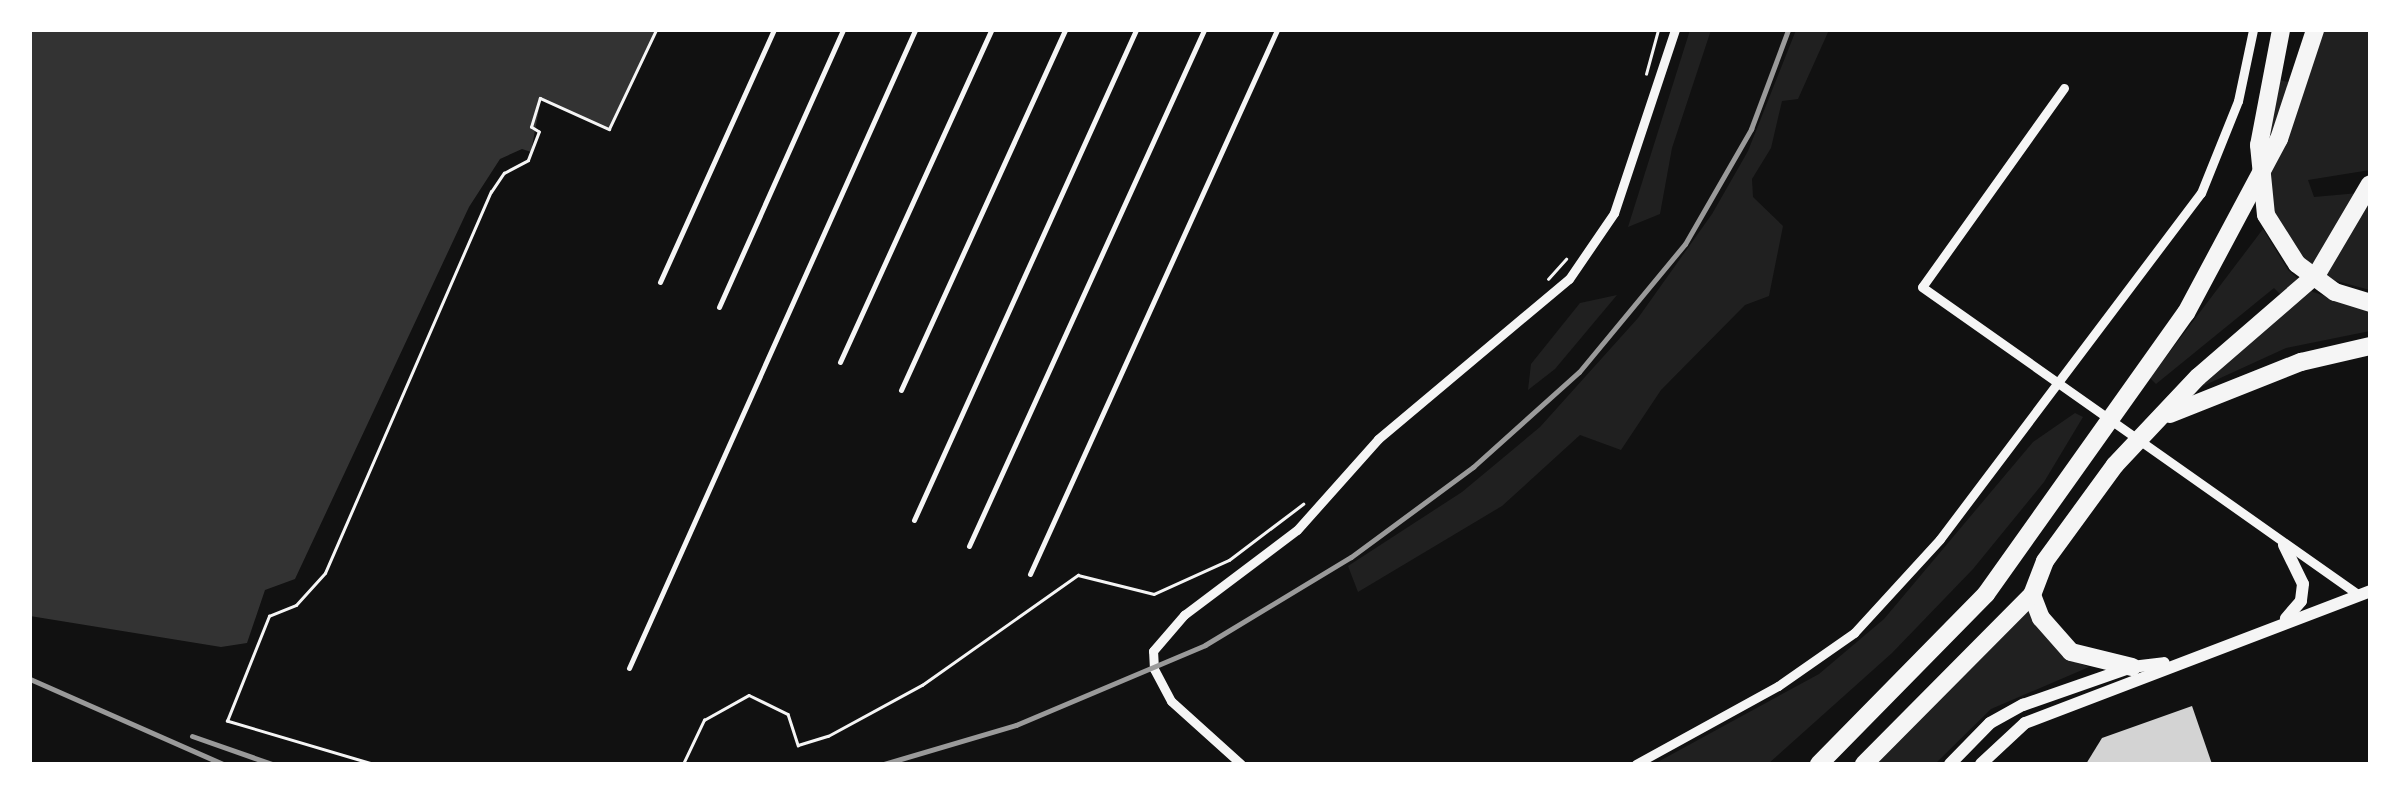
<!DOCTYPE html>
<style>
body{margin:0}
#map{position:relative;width:2400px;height:794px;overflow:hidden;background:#111;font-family:"PT Serif",serif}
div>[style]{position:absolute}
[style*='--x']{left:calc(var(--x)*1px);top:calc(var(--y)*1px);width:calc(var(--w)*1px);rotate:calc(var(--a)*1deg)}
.green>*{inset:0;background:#202020}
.water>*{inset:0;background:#333}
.building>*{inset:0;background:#d3d3d3}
.path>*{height:2.5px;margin:-1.25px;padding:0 1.25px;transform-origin:1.25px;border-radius:1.25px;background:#f5f5f5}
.service>*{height:5px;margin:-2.5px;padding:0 2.5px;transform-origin:2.5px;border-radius:2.5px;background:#f5f5f5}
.minor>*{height:9px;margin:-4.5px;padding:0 4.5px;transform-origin:4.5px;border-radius:4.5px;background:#f5f5f5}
.secondary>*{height:12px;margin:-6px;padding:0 6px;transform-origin:6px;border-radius:6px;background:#f5f5f5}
.motorway>*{height:18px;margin:-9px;padding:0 9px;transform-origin:9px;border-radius:9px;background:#f5f5f5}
.rail>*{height:5px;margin:-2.5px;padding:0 2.5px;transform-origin:2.5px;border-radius:2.5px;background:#9a9a9a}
span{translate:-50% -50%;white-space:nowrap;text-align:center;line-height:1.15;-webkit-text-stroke:8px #fff;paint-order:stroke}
.frame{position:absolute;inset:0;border:32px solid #fff;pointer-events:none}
</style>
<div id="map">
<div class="green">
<div style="clip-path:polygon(1690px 30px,1711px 30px,1672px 148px,1660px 214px,1628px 227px)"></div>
<div style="clip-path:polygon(1796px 30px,1829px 30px,1798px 99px,1782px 101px,1771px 148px,1752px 179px,1753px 197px,1783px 226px,1769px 296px,1745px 305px,1661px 390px,1621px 450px,1580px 435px,1502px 506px,1358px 592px,1348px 566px,1462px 492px,1540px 427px,1638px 318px,1712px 214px,1748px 151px)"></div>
<div style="clip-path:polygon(2322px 30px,2370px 30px,2370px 170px,2308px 180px,2314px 197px,2370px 192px,2370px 290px,2333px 280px,2302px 259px,2270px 208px,2265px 150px,2279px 80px,2305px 86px)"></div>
<div style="clip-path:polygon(2263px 229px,2288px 270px,2313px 292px,2370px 311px,2370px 331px,2286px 348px,2192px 391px,2291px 305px,2274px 288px,2156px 384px,2150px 378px)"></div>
<div style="clip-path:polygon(1617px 295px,1555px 369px,1528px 390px,1531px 364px,1580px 303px)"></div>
<div style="clip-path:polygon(2075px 413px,2083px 417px,2044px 482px,1973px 569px,1892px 653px,1768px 764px,1654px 764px,1819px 674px,1884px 619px,2033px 442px)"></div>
<div style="clip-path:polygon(2029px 593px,2071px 660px,2089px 667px,1991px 709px,1935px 764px,1874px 764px)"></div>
</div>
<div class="water">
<div style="clip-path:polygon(30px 30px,656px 30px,609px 129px,541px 98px,531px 152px,522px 149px,500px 159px,469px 207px,295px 579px,265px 590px,247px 643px,221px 647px,30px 616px)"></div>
</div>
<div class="building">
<div style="clip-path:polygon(2192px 706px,2212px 764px,2086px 764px,2102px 738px)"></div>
</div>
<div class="path">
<div style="--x:1646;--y:74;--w:46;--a:-74.7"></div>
<div style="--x:1548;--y:279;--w:27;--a:-48"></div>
<div style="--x:372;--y:764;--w:151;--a:-163.5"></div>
<div style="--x:227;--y:721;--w:113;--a:-68.2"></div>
<div style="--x:269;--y:616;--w:29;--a:-22"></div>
<div style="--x:296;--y:605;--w:43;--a:-47.8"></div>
<div style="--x:325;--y:573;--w:416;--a:-66.5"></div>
<div style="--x:491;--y:192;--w:23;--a:-56"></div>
<div style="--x:504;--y:173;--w:27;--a:-28"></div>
<div style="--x:528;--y:160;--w:30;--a:-69"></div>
<div style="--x:539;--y:132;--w:9;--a:-148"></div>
<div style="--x:531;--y:127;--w:30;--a:-73"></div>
<div style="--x:540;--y:98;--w:76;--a:24.2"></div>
<div style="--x:609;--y:129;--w:110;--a:-64.6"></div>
<div style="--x:683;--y:764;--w:49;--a:-64.5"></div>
<div style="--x:704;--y:720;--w:51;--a:-29.1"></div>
<div style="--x:749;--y:695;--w:43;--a:26"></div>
<div style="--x:788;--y:714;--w:33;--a:72"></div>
<div style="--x:798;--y:745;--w:31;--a:-17"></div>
<div style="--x:828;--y:736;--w:107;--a:-28.5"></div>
<div style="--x:922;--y:685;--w:191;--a:-35.2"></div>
<div style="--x:1078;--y:575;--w:78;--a:14"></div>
<div style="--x:1154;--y:594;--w:82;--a:-24.4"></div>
<div style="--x:1229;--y:560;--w:93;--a:-37.1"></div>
</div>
<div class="service">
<div style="--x:660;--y:282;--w:277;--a:-65.7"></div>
<div style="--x:719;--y:307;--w:303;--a:-65.9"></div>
<div style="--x:840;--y:362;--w:365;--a:-65.5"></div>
<div style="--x:901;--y:390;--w:396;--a:-65.5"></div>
<div style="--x:914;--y:520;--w:538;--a:-65.63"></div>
<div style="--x:969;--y:546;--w:567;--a:-65.51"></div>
<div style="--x:1030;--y:574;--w:597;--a:-65.58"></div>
<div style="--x:629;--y:668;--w:699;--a:-65.85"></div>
</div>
<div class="minor">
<div style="--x:2064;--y:88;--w:244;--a:125.5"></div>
<div style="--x:1922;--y:287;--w:535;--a:35.18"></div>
<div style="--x:1241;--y:764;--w:94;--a:-138"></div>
<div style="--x:1171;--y:701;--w:36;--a:-118"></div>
<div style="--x:1154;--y:669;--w:18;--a:-93"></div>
<div style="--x:1153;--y:651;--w:48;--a:-49.3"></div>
<div style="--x:1184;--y:615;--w:141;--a:-37"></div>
<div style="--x:1297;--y:530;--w:122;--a:-48.3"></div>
<div style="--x:1378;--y:439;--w:249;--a:-40"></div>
<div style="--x:1569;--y:279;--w:80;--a:-55.7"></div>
<div style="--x:1614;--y:213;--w:193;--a:-71.6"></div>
<div style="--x:1636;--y:764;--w:162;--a:-28.8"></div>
<div style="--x:1778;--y:686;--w:93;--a:-34.9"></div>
<div style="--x:1854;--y:633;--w:127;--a:-47.5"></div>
<div style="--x:1940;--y:539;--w:433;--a:-53"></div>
<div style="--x:2201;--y:193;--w:99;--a:-68.1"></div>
<div style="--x:2238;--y:101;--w:73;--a:-78.1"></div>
</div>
<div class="secondary">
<div style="--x:2284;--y:545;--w:43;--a:64"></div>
<div style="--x:2303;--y:584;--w:17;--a:97"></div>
<div style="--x:2301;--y:601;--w:23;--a:131"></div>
<div style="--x:1950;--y:764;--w:57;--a:-45.7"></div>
<div style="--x:1990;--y:723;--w:38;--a:-29"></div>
<div style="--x:2023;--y:705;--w:115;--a:-19.2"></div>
<div style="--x:2132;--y:667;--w:32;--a:-7"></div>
<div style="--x:1981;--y:764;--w:60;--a:-43"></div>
<div style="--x:2025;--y:723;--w:369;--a:-20.9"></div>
</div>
<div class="motorway">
<div style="--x:2281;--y:30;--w:117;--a:100.8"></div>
<div style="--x:2259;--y:145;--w:70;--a:84.3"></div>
<div style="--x:2266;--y:215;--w:58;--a:57.7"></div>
<div style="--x:2297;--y:264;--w:47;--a:36.4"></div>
<div style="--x:2335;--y:292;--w:37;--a:17"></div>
<div style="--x:2170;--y:414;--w:141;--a:-21.7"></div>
<div style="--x:2301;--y:362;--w:71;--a:-13.1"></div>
<div style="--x:2032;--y:595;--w:25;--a:69"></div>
<div style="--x:2041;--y:618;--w:45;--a:48.6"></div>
<div style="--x:2071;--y:652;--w:63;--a:13.8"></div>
<div style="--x:1819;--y:764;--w:238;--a:-45.5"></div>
<div style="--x:1986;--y:594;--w:345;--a:-54.6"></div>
<div style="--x:2186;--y:313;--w:197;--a:-61.9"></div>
<div style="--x:2279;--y:139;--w:115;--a:-71.7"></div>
<div style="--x:1864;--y:764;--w:238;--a:-45.2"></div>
<div style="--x:2032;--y:595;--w:36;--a:-69"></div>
<div style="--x:2045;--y:561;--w:119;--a:-53.9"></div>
<div style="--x:2115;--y:465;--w:121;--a:-46.7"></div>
<div style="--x:2198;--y:377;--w:157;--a:-40.9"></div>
<div style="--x:2317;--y:274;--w:104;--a:-59.5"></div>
</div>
<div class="rail">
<div style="--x:30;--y:679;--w:211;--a:23.8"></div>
<div style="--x:192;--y:736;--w:85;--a:19.3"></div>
<div style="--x:884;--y:764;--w:138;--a:-16.5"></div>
<div style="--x:1016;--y:725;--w:205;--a:-22.9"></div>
<div style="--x:1205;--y:645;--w:170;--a:-31.1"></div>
<div style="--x:1351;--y:557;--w:152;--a:-36.4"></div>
<div style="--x:1473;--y:467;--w:142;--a:-41.9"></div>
<div style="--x:1579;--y:372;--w:166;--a:-50.4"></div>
<div style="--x:1685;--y:244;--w:133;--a:-60.1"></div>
<div style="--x:1751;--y:129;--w:106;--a:-69.5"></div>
</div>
<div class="frame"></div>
</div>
